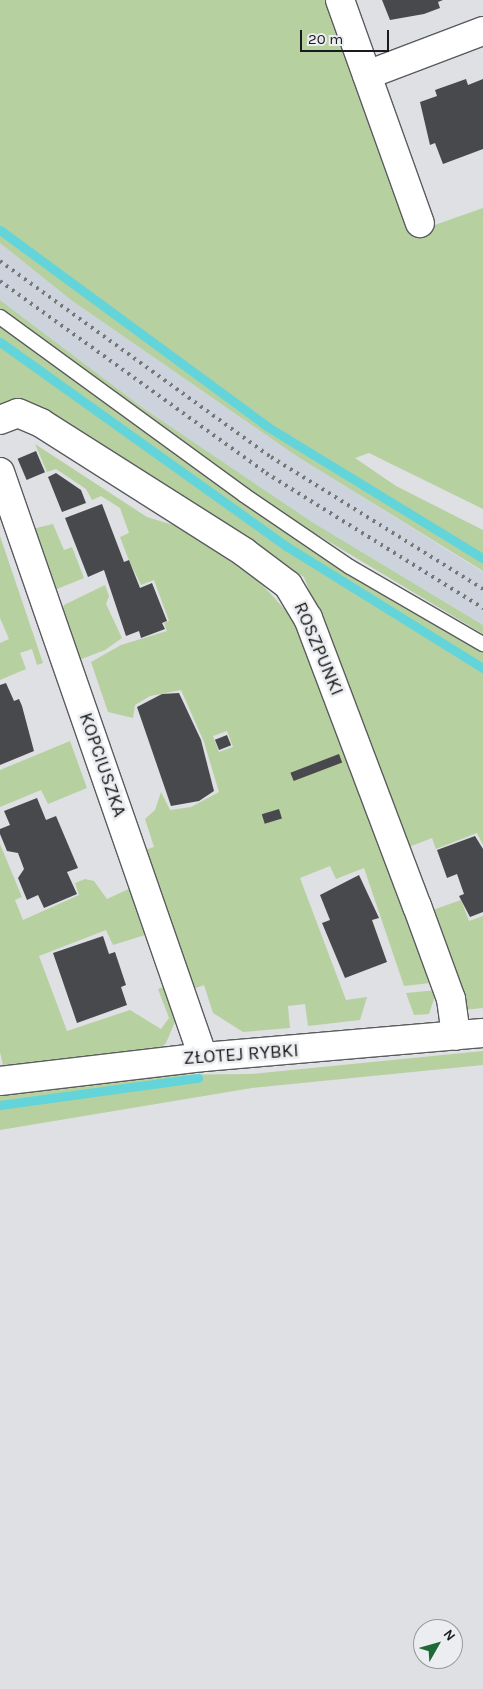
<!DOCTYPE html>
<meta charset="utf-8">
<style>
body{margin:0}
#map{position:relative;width:483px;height:1689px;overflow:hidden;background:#dee0e3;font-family:Karla,sans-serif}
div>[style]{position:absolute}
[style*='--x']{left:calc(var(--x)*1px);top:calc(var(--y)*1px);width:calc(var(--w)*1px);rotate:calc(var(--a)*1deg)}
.built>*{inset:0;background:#cdd3dd}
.green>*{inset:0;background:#b7d09f}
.stream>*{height:9px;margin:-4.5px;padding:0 4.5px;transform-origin:4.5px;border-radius:4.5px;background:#63d4d9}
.building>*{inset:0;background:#47494c;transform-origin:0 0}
.roads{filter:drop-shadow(1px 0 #5a5c5f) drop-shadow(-1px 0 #5a5c5f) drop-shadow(0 1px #5a5c5f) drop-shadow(0 -1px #5a5c5f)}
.lane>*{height:14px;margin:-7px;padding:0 7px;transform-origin:7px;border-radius:7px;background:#fff}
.street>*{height:28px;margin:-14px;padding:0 14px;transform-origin:14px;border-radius:14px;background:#fff}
.rail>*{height:4px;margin-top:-2px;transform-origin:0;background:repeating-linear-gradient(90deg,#767779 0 2.5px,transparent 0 7.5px)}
span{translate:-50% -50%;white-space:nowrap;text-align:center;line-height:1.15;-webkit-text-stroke:5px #ebedf0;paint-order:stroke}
.street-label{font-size:19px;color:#1a1b1c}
.north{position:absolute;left:413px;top:1619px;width:50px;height:50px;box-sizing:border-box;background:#ebedf0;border:1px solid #97999b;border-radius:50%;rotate:52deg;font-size:14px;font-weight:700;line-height:20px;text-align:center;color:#1a1b1c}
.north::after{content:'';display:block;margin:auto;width:18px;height:22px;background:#1f6937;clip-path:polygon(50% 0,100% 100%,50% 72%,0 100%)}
.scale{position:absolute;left:300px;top:30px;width:89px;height:22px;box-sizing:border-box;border:2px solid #1a1b1c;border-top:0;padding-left:6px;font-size:15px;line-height:18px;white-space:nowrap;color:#1a1b1c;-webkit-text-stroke:4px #ebedf0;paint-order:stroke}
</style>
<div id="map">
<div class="built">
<div style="clip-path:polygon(0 243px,71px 300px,298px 457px,483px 572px,483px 625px,312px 522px,143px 408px,0 300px)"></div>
</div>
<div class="green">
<div style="clip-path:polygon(0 0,326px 0,412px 233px,483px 208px,483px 509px,369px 453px,355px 458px,396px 486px,483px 530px,483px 571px,298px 457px,71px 300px,0 243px)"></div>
<div style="clip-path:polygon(0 300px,143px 408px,312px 522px,483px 625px,483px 634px,271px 507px,108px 391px,0 309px)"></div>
<div style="clip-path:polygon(0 326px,273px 524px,483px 652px,483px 845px,477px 833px,436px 849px,432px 838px,409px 847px,304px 577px,208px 519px,0 406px)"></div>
<div style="clip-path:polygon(evenodd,35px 444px,147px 517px,186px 529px,256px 578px,300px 626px,430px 983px,404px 986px,364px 868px,336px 879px,330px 866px,300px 878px,346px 1000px,367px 997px,360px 1020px,308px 1026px,305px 1004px,288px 1006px,290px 1028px,243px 1032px,213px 1013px,204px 985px,193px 989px,145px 850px,154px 847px,145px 819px,155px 810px,161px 792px,170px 810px,191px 807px,219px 792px,204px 742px,181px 690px,150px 696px,135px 705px,133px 718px,108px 712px,91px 662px,121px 645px,167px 631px,164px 623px,169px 621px,154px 580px,141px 585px,128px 558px,120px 537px,129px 533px,120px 508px,101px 496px,92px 500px,86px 489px,56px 469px,47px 472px,35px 444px,227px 731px,233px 747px,219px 752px,213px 736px,227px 731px)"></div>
<div style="clip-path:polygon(53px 524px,64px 550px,72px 547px,84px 578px,57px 589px,52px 587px,32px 529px)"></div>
<div style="clip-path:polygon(0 536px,43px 663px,37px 665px,32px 649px,20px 653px,26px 669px,0 680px,0 643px,9px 639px,0 618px)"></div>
<div style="clip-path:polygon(105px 585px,109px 596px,106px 604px,122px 638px,105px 650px,79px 660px,61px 611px,64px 605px)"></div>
<div style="clip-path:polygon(70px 741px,87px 788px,48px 804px,41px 790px,0 807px,0 770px)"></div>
<div style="clip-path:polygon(0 844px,22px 897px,15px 900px,23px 920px,79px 895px,75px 883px,85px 879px,94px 881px,107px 899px,133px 887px,148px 934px,113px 945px,106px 930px,39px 956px,67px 1031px,130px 1010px,161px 1029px,169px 1018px,158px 989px,167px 986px,177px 1017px,166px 1043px,159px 1049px,4px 1069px,0 1052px)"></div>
<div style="clip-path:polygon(461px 900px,469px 921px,483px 916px,483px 1008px,463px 1010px,430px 911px)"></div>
<div style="clip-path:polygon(437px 990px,429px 1014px,414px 1015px,406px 993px)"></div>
<div style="clip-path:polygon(483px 1051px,483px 1065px,252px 1088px,0 1130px,0 1093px,149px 1075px,251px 1074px)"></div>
</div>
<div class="stream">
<div style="--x:0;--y:230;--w:333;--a:36.3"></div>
<div style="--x:268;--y:427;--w:252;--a:31.4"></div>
<div style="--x:0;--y:342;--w:351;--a:35.5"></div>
<div style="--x:286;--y:546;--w:232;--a:31.8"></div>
<div style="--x:0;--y:1105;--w:200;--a:-7.8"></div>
</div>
<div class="building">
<div style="clip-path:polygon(382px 0,443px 0,438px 2px,440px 8px,424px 14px,390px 20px)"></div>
<div style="clip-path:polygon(466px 79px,468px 85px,483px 79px,483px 149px,443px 164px,435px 143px,430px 145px,420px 102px,437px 96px,435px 90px)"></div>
<div style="left:36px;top:451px;width:23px;height:20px;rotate:67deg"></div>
<div style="clip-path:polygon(56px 473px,81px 490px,86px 503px,62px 512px,48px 477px)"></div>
<div style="clip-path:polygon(102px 504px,124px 562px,129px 560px,140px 588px,152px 583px,167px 621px,162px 623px,165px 629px,141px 638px,139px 631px,126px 636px,104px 570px,88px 577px,65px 518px)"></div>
<div style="clip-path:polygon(6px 683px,14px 701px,19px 699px,22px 706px,34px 751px,0 765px,0 685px)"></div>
<div style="clip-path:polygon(179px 693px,201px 740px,214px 791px,199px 801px,171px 806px,137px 707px,162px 694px)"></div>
<div style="left:227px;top:735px;width:11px;height:13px;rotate:68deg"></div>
<div style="left:339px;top:754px;width:9px;height:52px;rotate:69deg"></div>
<div style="clip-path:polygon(37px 798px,46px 820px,56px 816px,78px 868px,67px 872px,77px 894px,44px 908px,38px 895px,27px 900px,18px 878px,24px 869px,18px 853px,7px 851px,0 834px,0 829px,10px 825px,4px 811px)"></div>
<div style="left:279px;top:809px;width:10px;height:18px;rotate:73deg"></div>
<div style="clip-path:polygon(475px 836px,483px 849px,483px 912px,470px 917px,459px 896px,464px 894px,457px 874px,447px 878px,437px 850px)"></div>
<div style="clip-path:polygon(359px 875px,379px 918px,372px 920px,387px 962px,345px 978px,322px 923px,330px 920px,320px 895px)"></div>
<div style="clip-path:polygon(103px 936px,109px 954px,115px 952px,126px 985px,121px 987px,127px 1005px,77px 1023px,53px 953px)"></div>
</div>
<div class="roads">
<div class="lane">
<div style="--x:0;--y:317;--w:302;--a:36.1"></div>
<div style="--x:244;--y:495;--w:128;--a:34.2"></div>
<div style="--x:350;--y:567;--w:154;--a:30.1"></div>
</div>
<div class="street">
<div style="--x:340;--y:0;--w:237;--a:70.3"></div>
<div style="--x:367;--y:75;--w:124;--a:-20.8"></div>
<div style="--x:0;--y:420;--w:19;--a:-21"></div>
<div style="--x:18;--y:413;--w:25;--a:23"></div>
<div style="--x:41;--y:423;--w:241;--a:32.4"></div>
<div style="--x:244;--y:552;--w:55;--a:36.9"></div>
<div style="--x:288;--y:585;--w:39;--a:59"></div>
<div style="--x:308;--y:618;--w:308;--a:69.3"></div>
<div style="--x:417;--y:906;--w:99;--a:69.9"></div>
<div style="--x:451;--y:999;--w:37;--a:82"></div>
<div style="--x:0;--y:472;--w:619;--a:70.86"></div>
<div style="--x:0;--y:1081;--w:204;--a:-6.7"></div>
<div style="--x:203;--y:1057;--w:281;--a:-4.9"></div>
</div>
</div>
<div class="rail">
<div style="--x:0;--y:261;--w:334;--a:35.9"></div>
<div style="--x:271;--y:457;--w:250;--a:31.9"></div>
<div style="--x:0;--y:281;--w:328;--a:35.8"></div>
<div style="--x:266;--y:473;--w:256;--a:31.9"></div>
</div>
<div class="street-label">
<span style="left:318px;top:649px;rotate:67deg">ROSZPUNKI</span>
<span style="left:102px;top:765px;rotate:71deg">KOPCIUSZKA</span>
<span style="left:241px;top:1055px;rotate:-4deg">ZŁOTEJ RYBKI</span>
</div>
<div class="north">N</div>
<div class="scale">20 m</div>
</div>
